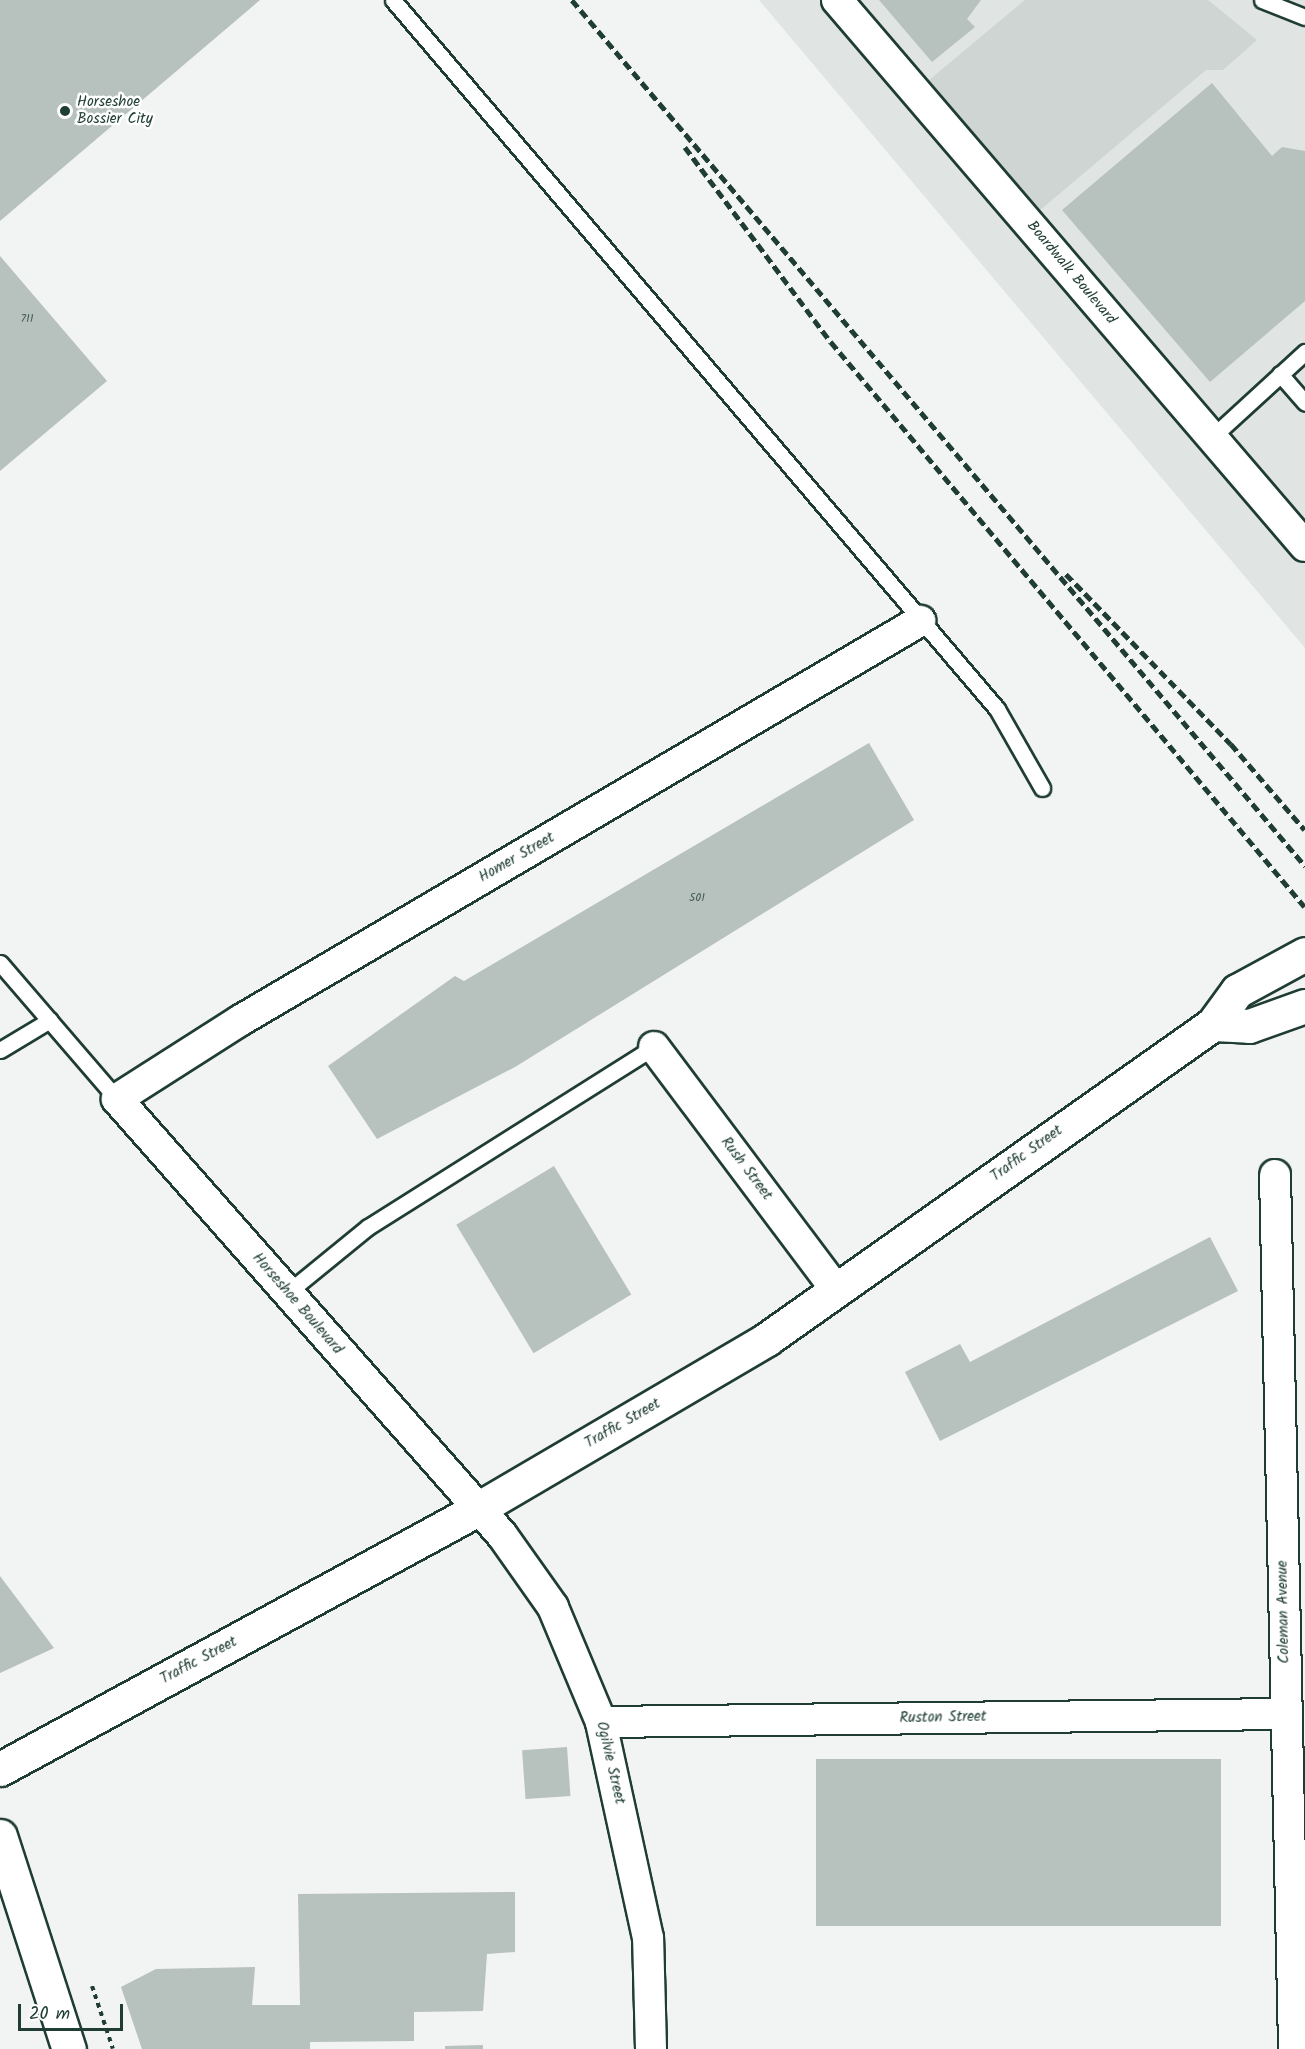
<!DOCTYPE html>
<style>
body{margin:0}
#map{position:relative;width:1305px;height:2049px;overflow:hidden;background:#f2f3f3;font-family:Kalam,sans-serif}
div>[style]{position:absolute}
[style*='--x']{left:calc(var(--x)*1px);top:calc(var(--y)*1px);width:calc(var(--w)*1px);rotate:calc(var(--a)*1deg)}
.built>*{inset:0;background:#e0e4e3}
.green>*{inset:0;background:#ced5d3}
.building>*{inset:0;background:#b7c1bd;transform-origin:0 0}
.path>*{height:4px;margin-top:-2px;transform-origin:0;background:repeating-linear-gradient(90deg,#1f3d34 0 4.5px,transparent 0 9px)}
.roads{filter:drop-shadow(2px 0 #1f3d34) drop-shadow(-2px 0 #1f3d34) drop-shadow(0 2px #1f3d34) drop-shadow(0 -2px #1f3d34)}
.service>*{height:15px;margin:-7.5px;padding:0 7.5px;transform-origin:7.5px;border-radius:7.5px;background:#fff}
.minor>*{height:30px;margin:-15px;padding:0 15px;transform-origin:15px;border-radius:15px;background:#fff}
.secondary>*{height:33px;margin:-16.5px;padding:0 16.5px;transform-origin:16.5px;border-radius:16.5px;background:#fff}
.primary>*{height:33px;margin:-16.5px;padding:0 16.5px;transform-origin:16.5px;border-radius:16.5px;background:#fff}
.rail>*{height:4.5px;margin-top:-2.25px;transform-origin:0;background:repeating-linear-gradient(90deg,#1f3d34 0 9px,transparent 0 13.5px)}
.dots>*{width:16px;height:16px;translate:-50% -50%;box-sizing:border-box;border:3px solid #fff;border-radius:50%}
span{translate:-50% -50%;white-space:nowrap;text-align:center;line-height:1.15;-webkit-text-stroke:5px #fff;paint-order:stroke}
.number-label{font-size:12px;color:#455e56}
.number-label span{-webkit-text-stroke-width:0}
.poi-label{font-size:15px;color:#1f3d34}
.left{translate:0 -50%;text-align:left}
.street-label{font-size:15px;color:#1f3d34}
.scale{position:absolute;left:18px;top:2004px;width:105px;height:27px;box-sizing:border-box;border:3px solid #1f3d34;border-top:0;padding-left:8px;font-size:18px;line-height:21px;white-space:nowrap;color:#1f3d34;-webkit-text-stroke:4px #fff;paint-order:stroke}
</style>
<div id="map">
<div class="built">
<div style="clip-path:polygon(759px 0,1305px 0,1305px 648px)"></div>
</div>
<div class="green">
<div style="clip-path:polygon(1025px 0,1208px 0,1257px 40px,1223px 70px,1206px 70px,1039px 211px,928px 81px)"></div>
</div>
<div class="building">
<div style="clip-path:polygon(0 0,260px 0,0 221px)"></div>
<div style="clip-path:polygon(879px 0,981px 0,967px 19px,975px 27px,932px 62px)"></div>
<div style="clip-path:polygon(1212px 83px,1272px 156px,1282px 147px,1305px 151px,1305px 301px,1210px 382px,1062px 210px)"></div>
<div style="clip-path:polygon(0 256px,107px 381px,0 471px)"></div>
<div style="clip-path:polygon(869px 743px,914px 820px,515px 1067px,377px 1139px,328px 1066px,455px 976px,464px 981px)"></div>
<div style="left:554px;top:1166px;width:150px;height:114px;rotate:59deg"></div>
<div style="clip-path:polygon(1210px 1237px,1238px 1291px,940px 1441px,905px 1372px,960px 1344px,970px 1362px)"></div>
<div style="clip-path:polygon(0 1576px,54px 1648px,0 1673px)"></div>
<div style="left:567px;top:1747px;width:49px;height:45px;rotate:86deg"></div>
<div style="left:1221px;top:1759px;width:167px;height:405px;rotate:90deg"></div>
<div style="clip-path:polygon(515px 1892px,515px 1952px,487px 1954px,483px 2011px,414px 2012px,414px 2041px,310px 2042px,310px 2049px,142px 2049px,121px 1987px,156px 1969px,255px 1967px,252px 2005px,300px 2005px,298px 1894px)"></div>
<div style="clip-path:polygon(483px 2045px,483px 2049px,445px 2049px,445px 2046px)"></div>
</div>
<div class="path">
<div style="--x:92;--y:1986;--w:66;--a:71.6"></div>
</div>
<div class="roads">
<div class="service">
<div style="--x:393;--y:0;--w:931;--a:49.57"></div>
<div style="--x:997;--y:709;--w:91;--a:60.3"></div>
<div style="--x:1262;--y:0;--w:46;--a:21.6"></div>
<div style="--x:1280;--y:374;--w:38;--a:49"></div>
<div style="--x:1210;--y:439;--w:129;--a:-42.5"></div>
<div style="--x:0;--y:963;--w:179;--a:49.3"></div>
<div style="--x:0;--y:1050;--w:58;--a:-31"></div>
<div style="--x:287;--y:1293;--w:104;--a:-39.2"></div>
<div style="--x:368;--y:1227;--w:338;--a:-32.2"></div>
</div>
<div class="minor">
<div style="--x:837;--y:0;--w:719;--a:49.4"></div>
<div style="--x:654;--y:1047;--w:305;--a:53.1"></div>
<div style="--x:1275;--y:1175;--w:874;--a:88.75"></div>
<div style="--x:601;--y:1722;--w:685;--a:-0.67"></div>
<div style="--x:651;--y:2049;--w:111;--a:-91.5"></div>
<div style="--x:648;--y:1938;--w:221;--a:-102.3"></div>
<div style="--x:601;--y:1722;--w:125;--a:-112.7"></div>
<div style="--x:553;--y:1607;--w:88;--a:-125.3"></div>
<div style="--x:502;--y:1535;--w:582;--a:-131.45"></div>
<div style="--x:117;--y:1099;--w:147;--a:-32.5"></div>
<div style="--x:241;--y:1020;--w:788;--a:-30.44"></div>
</div>
<div class="secondary">
<div style="--x:0;--y:1836;--w:224;--a:72.1"></div>
</div>
<div class="primary">
<div style="--x:1213;--y:1024;--w:36;--a:3"></div>
<div style="--x:1249;--y:1026;--w:59;--a:-19.7"></div>
<div style="--x:0;--y:1769;--w:542;--a:-28.55"></div>
<div style="--x:476;--y:1510;--w:338;--a:-30.4"></div>
<div style="--x:767;--y:1339;--w:546;--a:-35.23"></div>
<div style="--x:1213;--y:1024;--w:41;--a:-54"></div>
<div style="--x:1237;--y:991;--w:77;--a:-28.6"></div>
</div>
</div>
<div class="rail">
<div style="--x:572;--y:0;--w:1135;--a:49.75"></div>
<div style="--x:685;--y:147;--w:244;--a:53.2"></div>
<div style="--x:831;--y:342;--w:737;--a:50.01"></div>
<div style="--x:1066;--y:574;--w:237;--a:45.9"></div>
<div style="--x:1231;--y:744;--w:113;--a:49.3"></div>
</div>
<div class="dots">
<div style="left:65px;top:111px;background:#1f3d34"></div>
</div>
<div class="number-label">
<span style="left:27px;top:319px">711</span>
<span style="left:697px;top:898px">501</span>
</div>
<div class="poi-label">
<span class="left" style="left:77px;top:111px">Horseshoe<br>Bossier City</span>
</div>
<div class="street-label">
<span style="left:1071px;top:273px;rotate:50deg">Boardwalk Boulevard</span>
<span style="left:517px;top:858px;rotate:-30deg">Homer Street</span>
<span style="left:1027px;top:1154px;rotate:-36deg">Traffic Street</span>
<span style="left:746px;top:1169px;rotate:53deg">Rush Street</span>
<span style="left:297px;top:1304px;rotate:49deg">Horseshoe Boulevard</span>
<span style="left:623px;top:1424px;rotate:-30deg">Traffic Street</span>
<span style="left:1284px;top:1612px;rotate:-91deg">Coleman Avenue</span>
<span style="left:199px;top:1661px;rotate:-28deg">Traffic Street</span>
<span style="left:943px;top:1718px;rotate:-1deg">Ruston Street</span>
<span style="left:610px;top:1763px;rotate:77deg">Ogilvie Street</span>
</div>
<div class="scale">20 m</div>
</div>
